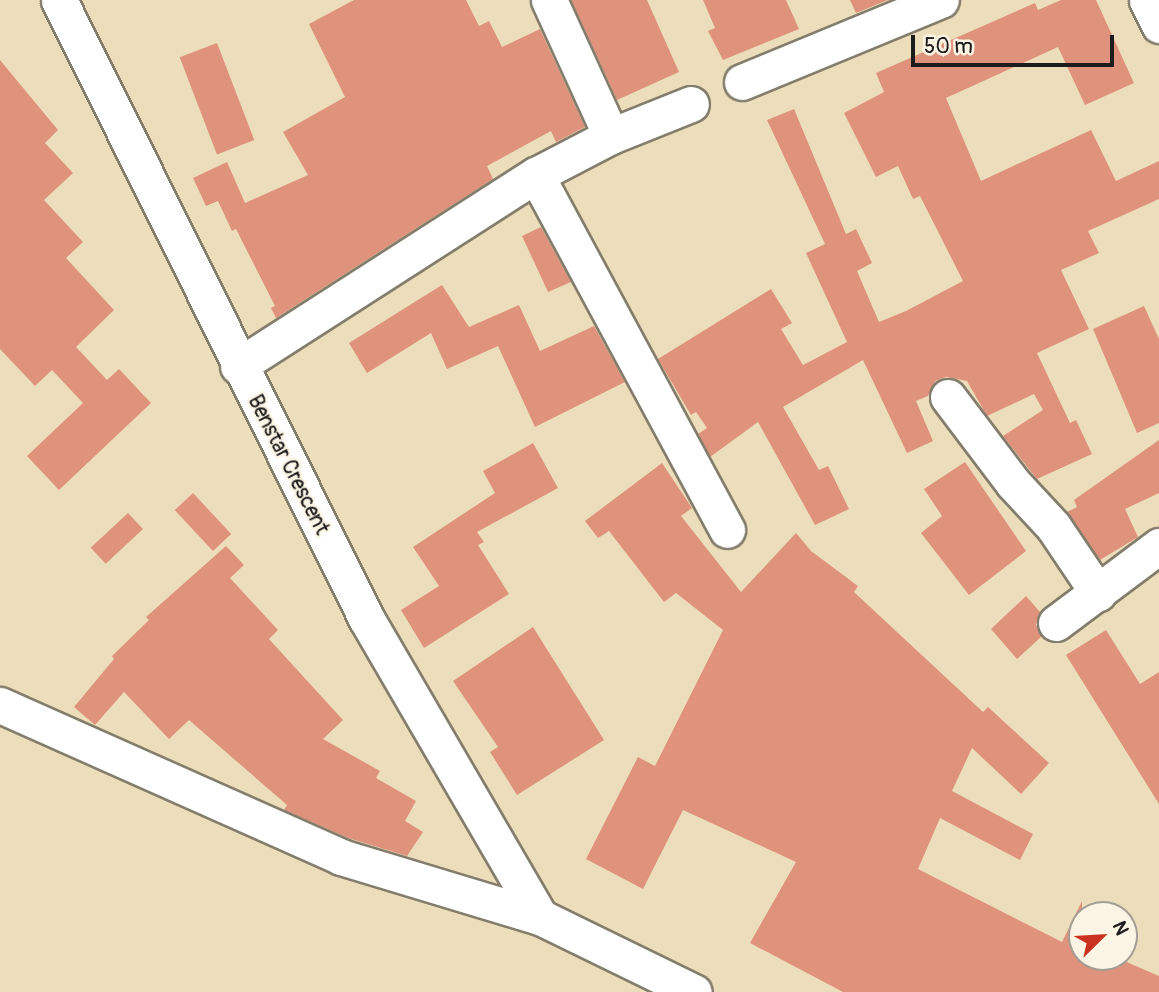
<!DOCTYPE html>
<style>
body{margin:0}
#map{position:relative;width:1159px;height:992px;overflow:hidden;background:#ecdebb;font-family:Pangolin,sans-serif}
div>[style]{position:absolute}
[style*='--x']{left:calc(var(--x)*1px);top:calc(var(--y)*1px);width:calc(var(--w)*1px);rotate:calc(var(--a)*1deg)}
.building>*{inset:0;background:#df937d;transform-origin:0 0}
.roads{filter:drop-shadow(2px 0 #847d6c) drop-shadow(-2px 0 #847d6c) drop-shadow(0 2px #847d6c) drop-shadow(0 -2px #847d6c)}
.minor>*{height:35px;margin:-17.5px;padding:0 17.5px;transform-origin:17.5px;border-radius:17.5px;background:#fff}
span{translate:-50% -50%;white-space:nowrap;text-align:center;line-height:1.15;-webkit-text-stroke:5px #fcf5e5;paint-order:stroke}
.street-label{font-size:21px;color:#1c1c1c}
.north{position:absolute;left:1068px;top:901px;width:70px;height:70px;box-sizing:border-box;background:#fcf5e5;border:2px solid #a29e95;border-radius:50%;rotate:66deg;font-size:19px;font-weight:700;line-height:28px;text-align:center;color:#1c1c1c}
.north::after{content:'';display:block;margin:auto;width:24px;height:32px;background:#c8321e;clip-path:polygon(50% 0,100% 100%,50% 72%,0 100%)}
.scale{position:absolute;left:911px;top:35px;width:203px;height:32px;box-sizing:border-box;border:4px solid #1c1c1c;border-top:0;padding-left:9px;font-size:21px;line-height:24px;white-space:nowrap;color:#1c1c1c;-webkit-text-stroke:5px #fcf5e5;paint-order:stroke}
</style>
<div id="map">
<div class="building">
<div style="clip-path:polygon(354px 0,466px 0,479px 26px,489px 21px,502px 47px,540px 29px,585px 127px,556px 142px,551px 131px,487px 166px,493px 179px,276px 318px,271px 308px,275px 306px,236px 229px,232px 231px,218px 201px,206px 206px,193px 178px,227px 162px,245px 203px,308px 175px,283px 132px,345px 97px,309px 24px)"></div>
<div style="clip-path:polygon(571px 0,647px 0,679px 72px,617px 100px)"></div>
<div style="clip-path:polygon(703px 0,786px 0,799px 29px,723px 60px,708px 31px,715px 28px)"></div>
<div style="clip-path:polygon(850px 0,888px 0,856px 13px)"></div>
<div style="clip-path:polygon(1061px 0,1096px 0,1134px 83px,1085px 105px,1058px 47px,946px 98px,981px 181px,1091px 130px,1116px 181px,1159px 161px,1159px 199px,1088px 231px,1099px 253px,1061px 270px,1089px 329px,1037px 353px,1070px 423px,1076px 420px,1092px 454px,1037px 479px,1003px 436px,1043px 410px,1034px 394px,987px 416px,967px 381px,946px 377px,935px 381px,928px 396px,916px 401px,933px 441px,907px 453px,863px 360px,783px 407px,819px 470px,828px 466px,849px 509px,815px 525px,758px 422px,710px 457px,698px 434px,707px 428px,696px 412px,691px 415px,658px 359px,771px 289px,792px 323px,781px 329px,803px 365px,847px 342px,806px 253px,825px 244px,767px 120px,794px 109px,846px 234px,856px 229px,872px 263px,857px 271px,879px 322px,906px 311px,963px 281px,920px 196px,913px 199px,898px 166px,876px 177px,844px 113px,884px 92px,876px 73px,1035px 3px,1038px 10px)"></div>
<div style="left:217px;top:43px;width:104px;height:40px;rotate:69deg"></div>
<div style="clip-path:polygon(0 60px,58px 130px,45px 143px,73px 173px,44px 200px,83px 242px,66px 258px,114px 310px,76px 347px,107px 380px,119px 369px,151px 403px,59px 490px,27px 456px,83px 403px,52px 370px,35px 386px,0 349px)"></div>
<div style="clip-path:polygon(541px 227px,571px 282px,548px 292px,522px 236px)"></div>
<div style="clip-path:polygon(442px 285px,469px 327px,519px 305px,540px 351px,594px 326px,625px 382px,535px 427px,498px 346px,447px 369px,431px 333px,367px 373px,349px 343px)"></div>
<div style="clip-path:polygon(1144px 306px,1159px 339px,1159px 423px,1137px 433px,1093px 329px)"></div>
<div style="clip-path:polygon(1159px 440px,1159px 493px,1125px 509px,1138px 537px,1100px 560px,1067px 512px,1077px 507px,1074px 500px)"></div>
<div style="clip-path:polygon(533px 443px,558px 488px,477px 532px,484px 542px,478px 545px,509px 594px,424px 648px,401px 610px,439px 586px,413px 547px,495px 493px,483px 471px)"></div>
<div style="clip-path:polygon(965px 462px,1026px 551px,969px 595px,921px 533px,942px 516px,924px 489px)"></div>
<div style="clip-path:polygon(662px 463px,692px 508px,681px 516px,741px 592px,796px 533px,811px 551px,858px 586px,854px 592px,983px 712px,988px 707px,1049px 763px,1021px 794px,972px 748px,952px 791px,1033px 834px,1020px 860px,940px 818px,918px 869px,1062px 942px,1082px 901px,1082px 957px,1115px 957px,1159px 976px,1159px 992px,843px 992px,750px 943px,796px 862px,683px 810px,643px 889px,586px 859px,638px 757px,655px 766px,723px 630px,676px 593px,664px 602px,609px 531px,598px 538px,585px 521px)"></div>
<div style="left:193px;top:493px;width:56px;height:25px;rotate:47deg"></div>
<div style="left:128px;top:513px;width:22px;height:51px;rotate:47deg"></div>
<div style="clip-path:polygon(226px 546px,244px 565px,230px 578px,278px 630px,269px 639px,343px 720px,323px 739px,380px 771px,376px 778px,416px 801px,405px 821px,423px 832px,407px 856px,348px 838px,284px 810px,287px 805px,189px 720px,169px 739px,124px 692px,95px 725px,74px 707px,114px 659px,112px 656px,149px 620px,146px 617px)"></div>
<div style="clip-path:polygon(1026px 596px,1040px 612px,1036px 625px,1042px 636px,1017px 659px,991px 629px)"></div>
<div style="clip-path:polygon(533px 627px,604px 740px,517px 795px,490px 752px,498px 747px,453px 681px)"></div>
<div style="clip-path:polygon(1106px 630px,1140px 684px,1159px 672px,1159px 804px,1066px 655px)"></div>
</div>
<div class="roads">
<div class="minor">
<div style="--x:59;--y:0;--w:690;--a:63.58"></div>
<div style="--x:366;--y:618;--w:346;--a:59.8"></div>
<div style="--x:549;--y:0;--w:149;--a:65.5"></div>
<div style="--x:1147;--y:0;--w:28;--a:64"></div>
<div style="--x:742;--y:82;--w:215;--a:-22.4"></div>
<div style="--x:536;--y:175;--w:403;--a:61.7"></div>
<div style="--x:238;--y:366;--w:354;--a:-32.7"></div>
<div style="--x:536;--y:175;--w:85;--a:-27.5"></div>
<div style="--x:611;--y:136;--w:86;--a:-21.8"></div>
<div style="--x:948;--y:397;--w:108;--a:52.9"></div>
<div style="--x:1013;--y:483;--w:59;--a:47.1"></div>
<div style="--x:1053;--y:526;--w:81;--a:56.1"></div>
<div style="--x:1056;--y:623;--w:129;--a:-36.8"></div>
<div style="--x:0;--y:705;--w:373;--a:24"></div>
<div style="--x:341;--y:857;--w:208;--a:16.8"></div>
<div style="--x:540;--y:917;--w:171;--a:26"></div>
</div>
</div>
<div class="street-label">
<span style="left:288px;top:465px;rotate:63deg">Benstar Crescent</span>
</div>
<div class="north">N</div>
<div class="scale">50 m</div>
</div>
